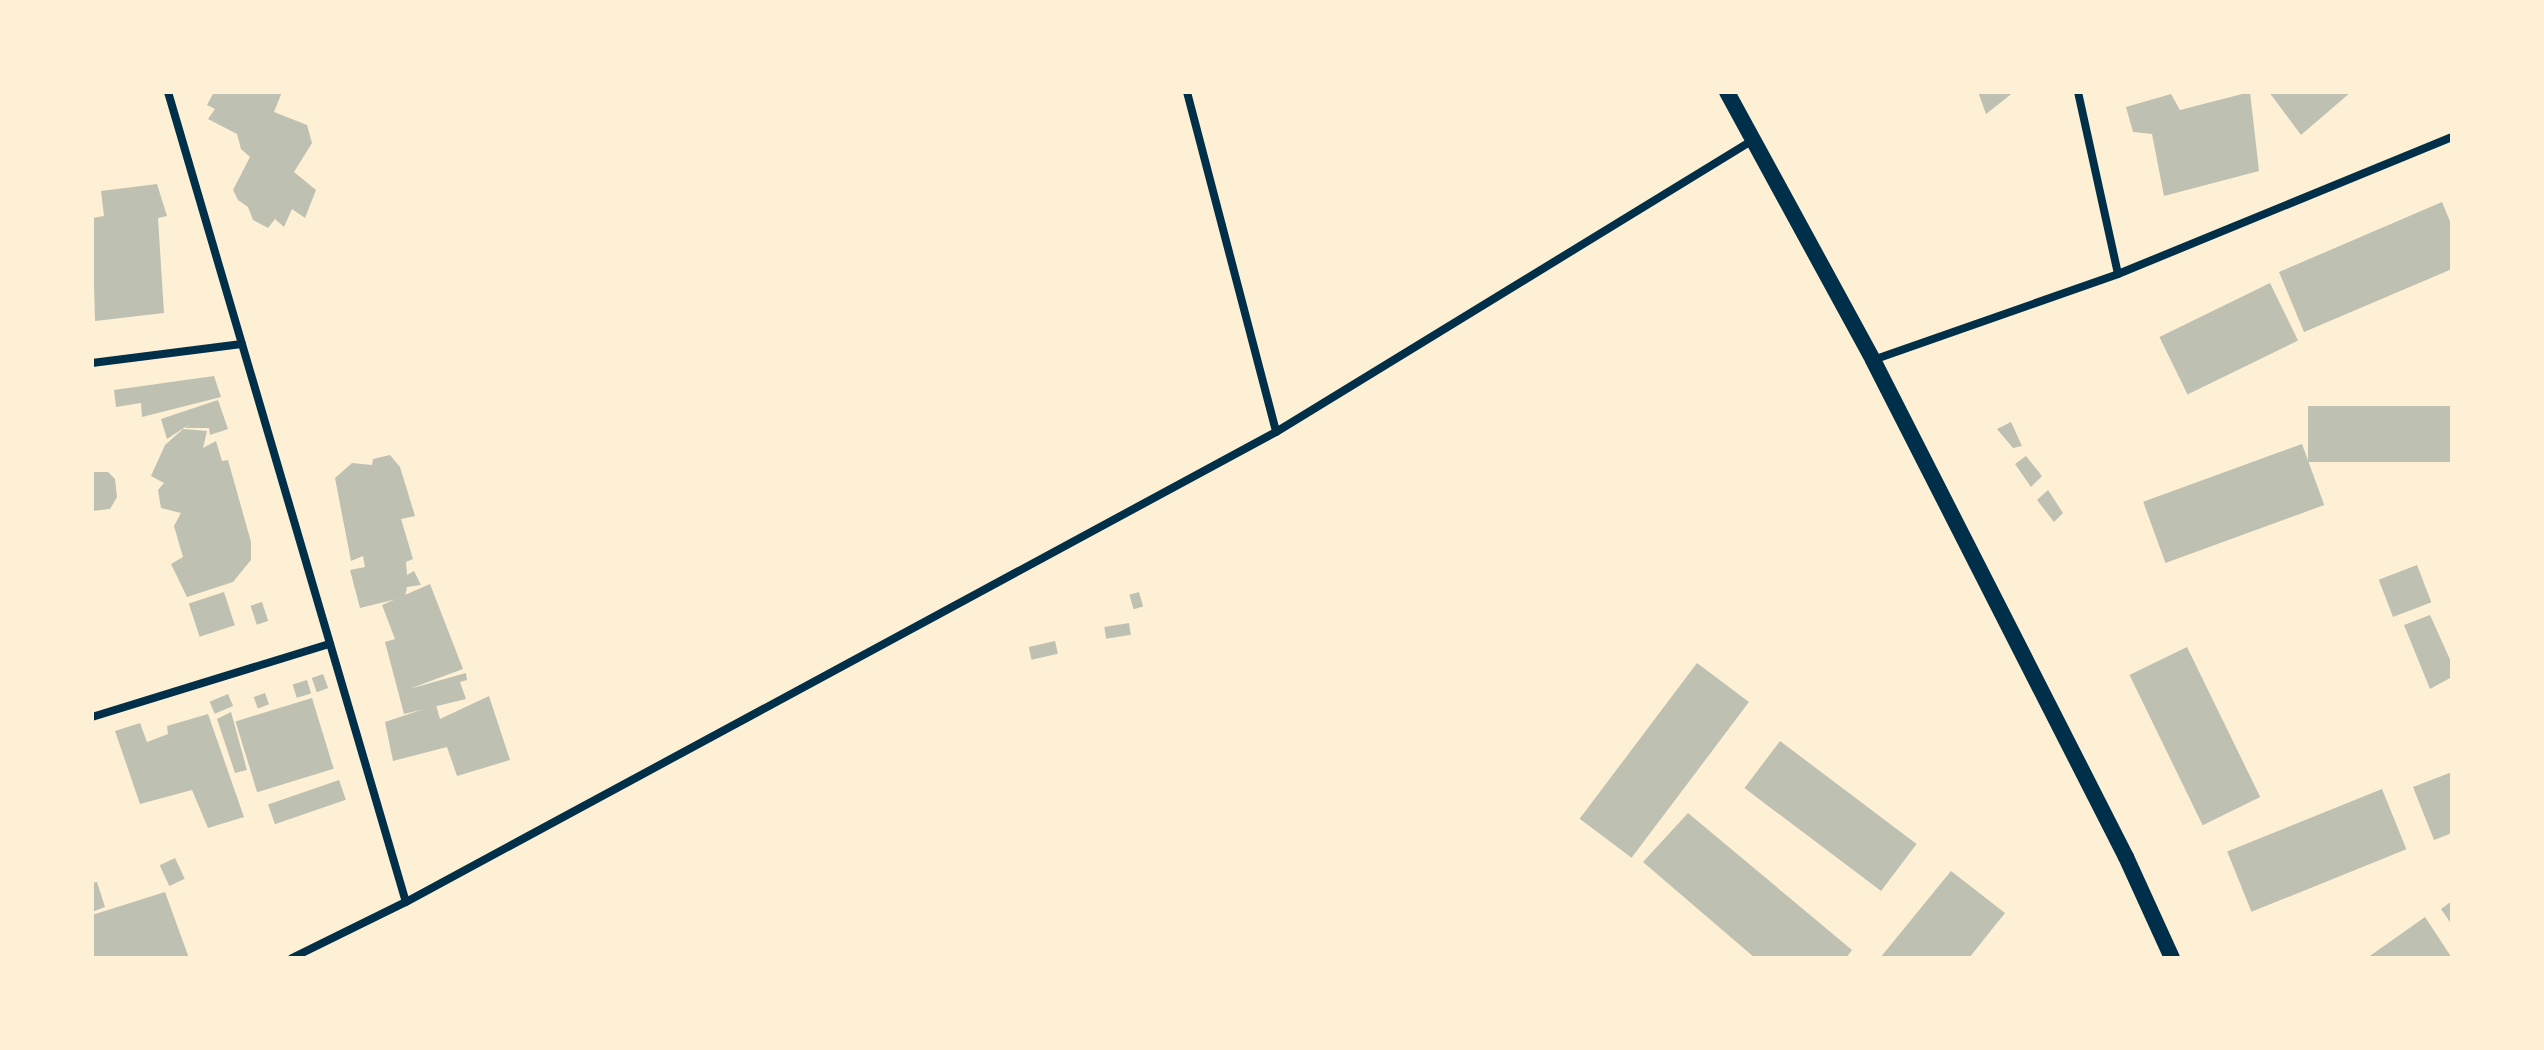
<!DOCTYPE html>
<style>
body{margin:0}
#map{position:relative;width:2544px;height:1050px;overflow:hidden;background:#fdf0d5;font-family:Spectral,serif}
div>[style]{position:absolute}
[style*='--x']{left:calc(var(--x)*1px);top:calc(var(--y)*1px);width:calc(var(--w)*1px);rotate:calc(var(--a)*1deg)}
.building>*{inset:0;background:#bec0b2;transform-origin:0 0}
.minor>*{height:8px;margin:-4px;padding:0 4px;transform-origin:4px;border-radius:4px;background:#003049}
.secondary>*{height:16px;margin:-8px;padding:0 8px;transform-origin:8px;border-radius:8px;background:#003049}
span{translate:-50% -50%;white-space:nowrap;text-align:center;line-height:1.15;-webkit-text-stroke:7px #fdf0d5;paint-order:stroke}
.frame{position:absolute;inset:0;border:94px solid #fdf0d5;pointer-events:none}
</style>
<div id="map">
<div class="building">
<div style="clip-path:polygon(214px 92px,282px 92px,274px 112px,307px 125px,312px 143px,294px 172px,316px 190px,305px 218px,292px 209px,284px 227px,275px 219px,268px 228px,253px 220px,248px 207px,238px 200px,233px 190px,250px 157px,241px 149px,237px 134px,208px 119px,215px 109px,207px 105px)"></div>
<div style="clip-path:polygon(1978px 92px,2014px 92px,1986px 114px)"></div>
<div style="clip-path:polygon(2250px 92px,2259px 171px,2164px 196px,2152px 134px,2133px 132px,2126px 107px,2171px 94px,2180px 110px)"></div>
<div style="clip-path:polygon(2269px 92px,2351px 92px,2301px 135px)"></div>
<div style="clip-path:polygon(157px 184px,167px 216px,158px 218px,164px 313px,95px 321px,92px 218px,104px 216px,101px 191px)"></div>
<div style="clip-path:polygon(2442px 202px,2452px 226px,2452px 269px,2304px 332px,2279px 272px)"></div>
<div style="left:2270px;top:283px;width:64px;height:123px;rotate:64deg"></div>
<div style="clip-path:polygon(214px 376px,221px 397px,142px 417px,141px 403px,116px 407px,114px 390px)"></div>
<div style="clip-path:polygon(218px 400px,228px 429px,210px 435px,209px 428px,185px 428px,190px 424px,167px 439px,161px 419px)"></div>
<div style="left:2452px;top:406px;width:56px;height:144px;rotate:90deg"></div>
<div style="clip-path:polygon(2011px 422px,2022px 446px,2013px 448px,1997px 429px)"></div>
<div style="clip-path:polygon(183px 429px,207px 431px,203px 448px,216px 441px,222px 461px,228px 460px,251px 542px,251px 560px,233px 582px,187px 597px,171px 564px,183px 557px,174px 526px,181px 513px,161px 508px,158px 490px,164px 483px,151px 476px,165px 445px)"></div>
<div style="left:2302px;top:444px;width:65px;height:169px;rotate:70deg"></div>
<div style="clip-path:polygon(390px 455px,400px 467px,415px 516px,401px 519px,413px 559px,406px 562px,407px 575px,414px 571px,421px 585px,407px 587px,405px 597px,360px 608px,350px 570px,365px 567px,363px 556px,351px 561px,335px 478px,352px 463px,372px 465px,373px 459px)"></div>
<div style="clip-path:polygon(2026px 456px,2042px 476px,2031px 487px,2015px 464px)"></div>
<div style="clip-path:polygon(92px 472px,108px 472px,115px 479px,117px 497px,110px 509px,92px 511px)"></div>
<div style="clip-path:polygon(2048px 490px,2063px 513px,2054px 522px,2037px 500px)"></div>
<div style="left:2417px;top:565px;width:40px;height:41px;rotate:69deg"></div>
<div style="clip-path:polygon(430px 584px,463px 669px,409px 689px,466px 673px,467px 680px,460px 682px,466px 699px,404px 714px,385px 642px,395px 639px,382px 605px)"></div>
<div style="left:224px;top:592px;width:35px;height:37px;rotate:72deg"></div>
<div style="left:1139px;top:592px;width:15px;height:10px;rotate:74deg"></div>
<div style="left:262px;top:602px;width:20px;height:12px;rotate:72deg"></div>
<div style="clip-path:polygon(2430px 615px,2452px 664px,2452px 677px,2430px 689px,2404px 625px)"></div>
<div style="left:1129px;top:623px;width:12px;height:25px;rotate:81deg"></div>
<div style="left:1055px;top:641px;width:13px;height:27px;rotate:77deg"></div>
<div style="left:2187px;top:647px;width:167px;height:64px;rotate:64deg"></div>
<div style="left:1697px;top:663px;width:65px;height:195px;rotate:37deg"></div>
<div style="left:323px;top:674px;width:15px;height:12px;rotate:70deg"></div>
<div style="left:307px;top:680px;width:14px;height:15px;rotate:73deg"></div>
<div style="left:265px;top:693px;width:12px;height:12px;rotate:70deg"></div>
<div style="left:228px;top:694px;width:13px;height:20px;rotate:67deg"></div>
<div style="clip-path:polygon(489px 696px,510px 760px,457px 776px,447px 747px,393px 761px,385px 722px,436px 705px,440px 719px)"></div>
<div style="left:312px;top:698px;width:74px;height:80px;rotate:73deg"></div>
<div style="clip-path:polygon(231px 712px,247px 770px,235px 773px,217px 719px)"></div>
<div style="clip-path:polygon(208px 714px,244px 817px,208px 828px,192px 790px,140px 804px,115px 731px,140px 723px,147px 742px,168px 734px,167px 726px)"></div>
<div style="left:1780px;top:741px;width:171px;height:59px;rotate:37deg"></div>
<div style="clip-path:polygon(2452px 772px,2452px 833px,2434px 840px,2413px 787px)"></div>
<div style="left:339px;top:780px;width:21px;height:75px;rotate:71deg"></div>
<div style="left:2382px;top:789px;width:65px;height:167px;rotate:68deg"></div>
<div style="clip-path:polygon(1688px 813px,1852px 950px,1846px 958px,1755px 958px,1643px 862px)"></div>
<div style="left:175px;top:858px;width:23px;height:17px;rotate:65deg"></div>
<div style="clip-path:polygon(1951px 871px,2005px 913px,1969px 958px,1880px 958px)"></div>
<div style="clip-path:polygon(97px 882px,105px 907px,92px 912px,92px 883px)"></div>
<div style="clip-path:polygon(165px 892px,189px 958px,92px 958px,92px 915px)"></div>
<div style="clip-path:polygon(2452px 901px,2452px 925px,2441px 909px)"></div>
<div style="clip-path:polygon(2425px 917px,2452px 958px,2367px 958px)"></div>
</div>
<div class="minor">
<div style="--x:168;--y:92;--w:844;--a:73.63"></div>
<div style="--x:1187;--y:92;--w:351;--a:75.3"></div>
<div style="--x:2078;--y:92;--w:186;--a:77.6"></div>
<div style="--x:1873;--y:360;--w:260;--a:-19.3"></div>
<div style="--x:2118;--y:274;--w:361;--a:-22.3"></div>
<div style="--x:92;--y:363;--w:151;--a:-7.2"></div>
<div style="--x:92;--y:717;--w:249;--a:-17.1"></div>
<div style="--x:292;--y:958;--w:127;--a:-26.2"></div>
<div style="--x:406;--y:902;--w:989;--a:-28.38"></div>
<div style="--x:1276;--y:432;--w:559;--a:-31.47"></div>
</div>
<div class="secondary">
<div style="--x:1727;--y:92;--w:305;--a:61.4"></div>
<div style="--x:1873;--y:360;--w:558;--a:63.02"></div>
<div style="--x:2126;--y:857;--w:111;--a:65.5"></div>
</div>
<div class="frame"></div>
</div>
